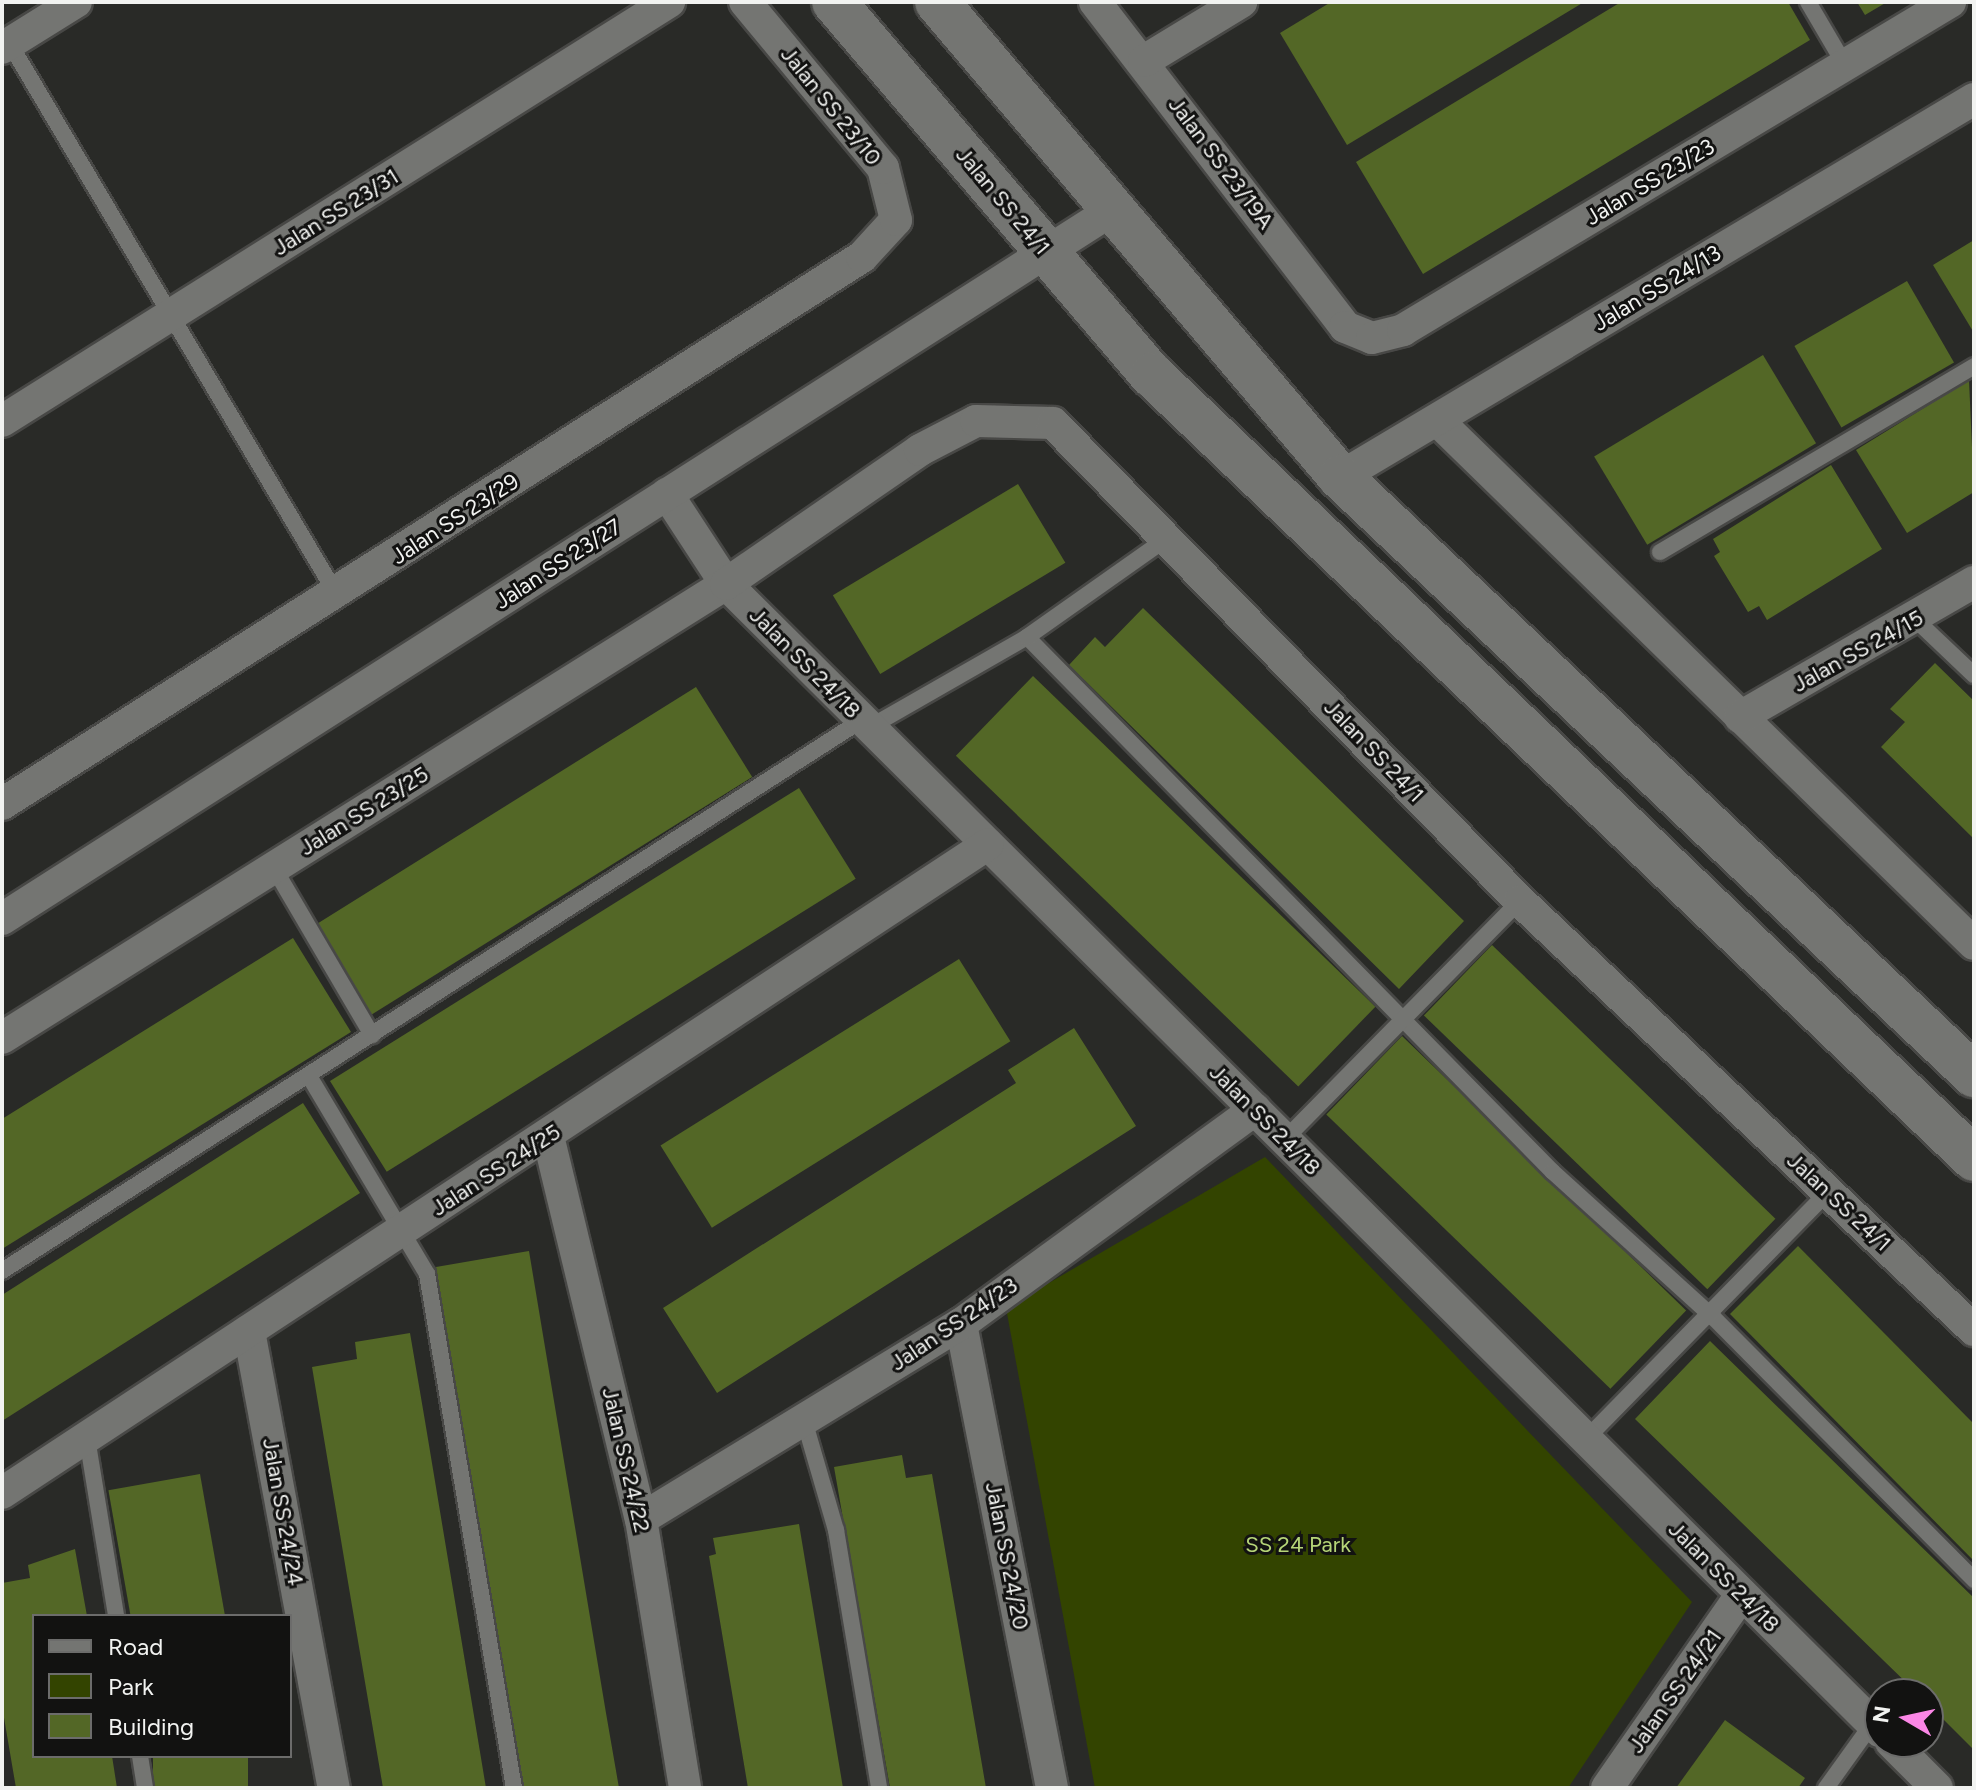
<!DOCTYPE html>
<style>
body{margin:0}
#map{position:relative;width:1976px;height:1790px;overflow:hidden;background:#292a27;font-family:Figtree,sans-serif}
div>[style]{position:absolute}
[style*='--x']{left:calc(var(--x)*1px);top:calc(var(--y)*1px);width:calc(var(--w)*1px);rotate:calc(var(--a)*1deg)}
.green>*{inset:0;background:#340}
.building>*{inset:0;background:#536726;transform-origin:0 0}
.roads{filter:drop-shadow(2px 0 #484846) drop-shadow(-2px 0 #484846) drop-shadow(0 2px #484846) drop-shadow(0 -2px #484846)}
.service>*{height:16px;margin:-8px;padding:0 8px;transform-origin:8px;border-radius:8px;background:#747572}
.minor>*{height:32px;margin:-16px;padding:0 16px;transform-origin:16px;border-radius:16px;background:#747572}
.secondary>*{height:44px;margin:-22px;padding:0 22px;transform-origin:22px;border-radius:22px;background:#747572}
span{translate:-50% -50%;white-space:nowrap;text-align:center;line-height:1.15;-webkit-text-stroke:6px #121211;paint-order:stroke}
.street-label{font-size:22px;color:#f2f3f1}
.park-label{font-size:22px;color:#b6d578}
.frame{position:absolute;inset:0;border:4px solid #f2f3f1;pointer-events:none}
.legend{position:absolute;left:32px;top:1614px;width:260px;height:144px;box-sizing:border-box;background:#121211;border:2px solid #6c6c6b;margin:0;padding:10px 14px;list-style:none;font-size:24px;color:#f2f3f1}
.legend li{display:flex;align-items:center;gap:16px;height:40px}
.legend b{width:40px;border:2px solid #6c6c6b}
.north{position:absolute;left:1864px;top:1678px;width:80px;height:80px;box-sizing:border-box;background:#121211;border:2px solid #6c6c6b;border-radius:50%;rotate:279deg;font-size:22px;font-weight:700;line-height:32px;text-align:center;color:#f2f3f1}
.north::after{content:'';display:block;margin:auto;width:28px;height:36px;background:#fb87e6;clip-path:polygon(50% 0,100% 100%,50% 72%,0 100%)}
</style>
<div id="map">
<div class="green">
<div style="clip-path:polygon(1265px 1157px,1692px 1602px,1568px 1788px,1095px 1788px,1006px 1308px)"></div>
</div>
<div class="building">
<div style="clip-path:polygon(1331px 2px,1584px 2px,1347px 145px,1280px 33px)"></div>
<div style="clip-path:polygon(1621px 2px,1788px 2px,1810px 40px,1423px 274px,1356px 162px)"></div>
<div style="clip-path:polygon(1857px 2px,1887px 2px,1865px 15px)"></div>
<div style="clip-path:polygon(1974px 240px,1974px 333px,1933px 265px)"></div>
<div style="left:1907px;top:281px;width:94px;height:130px;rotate:60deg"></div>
<div style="left:1763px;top:355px;width:103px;height:197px;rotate:59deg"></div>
<div style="clip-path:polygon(1969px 380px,1974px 492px,1907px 533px,1856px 450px)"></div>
<div style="clip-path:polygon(1831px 465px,1882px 549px,1767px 620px,1759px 606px,1748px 612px,1714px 556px,1720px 552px,1713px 539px)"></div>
<div style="left:1018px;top:484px;width:92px;height:216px;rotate:59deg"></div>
<div style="clip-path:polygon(1143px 608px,1464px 921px,1399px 989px,1069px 665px,1095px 637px,1105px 647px)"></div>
<div style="clip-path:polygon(1935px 663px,1974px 701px,1974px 839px,1881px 747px,1905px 722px,1890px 709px)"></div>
<div style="left:1033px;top:676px;width:476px;height:111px;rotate:44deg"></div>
<div style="left:696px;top:687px;width:106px;height:450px;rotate:58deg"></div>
<div style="left:799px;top:788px;width:107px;height:553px;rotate:58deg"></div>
<div style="clip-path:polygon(293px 938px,351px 1032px,2px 1249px,2px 1119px)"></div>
<div style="left:1492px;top:945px;width:394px;height:98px;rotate:44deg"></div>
<div style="left:959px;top:959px;width:97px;height:352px;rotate:58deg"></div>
<div style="clip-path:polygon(1074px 1028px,1136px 1126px,717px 1393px,663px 1308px,1016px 1083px,1008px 1070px)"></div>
<div style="left:1402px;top:1036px;width:395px;height:109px;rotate:44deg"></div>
<div style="clip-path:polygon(303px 1103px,360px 1193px,2px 1421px,2px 1295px)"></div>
<div style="clip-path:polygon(1798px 1246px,1974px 1424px,1974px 1561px,1730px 1314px)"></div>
<div style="clip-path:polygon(529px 1251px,606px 1713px,619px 1788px,524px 1788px,436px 1267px)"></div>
<div style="clip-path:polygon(410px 1333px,425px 1421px,486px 1788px,383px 1788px,350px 1594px,312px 1367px,357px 1359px,355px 1342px)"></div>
<div style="clip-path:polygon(1710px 1341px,1974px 1598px,1972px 1748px,1928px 1704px,1928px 1694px,1918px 1694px,1635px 1419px)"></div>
<div style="clip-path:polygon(902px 1455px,906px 1478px,932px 1474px,986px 1788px,890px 1788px,834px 1467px)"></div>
<div style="left:200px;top:1474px;width:144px;height:93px;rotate:80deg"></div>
<div style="clip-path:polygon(799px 1524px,843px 1788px,748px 1788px,709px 1556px,716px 1554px,713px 1538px)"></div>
<div style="clip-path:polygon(75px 1549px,87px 1616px,34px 1616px,34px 1756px,112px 1756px,117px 1788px,16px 1788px,2px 1706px,2px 1583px,30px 1578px,28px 1565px)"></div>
<div style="clip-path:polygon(1725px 1720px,1805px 1778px,1798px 1788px,1676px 1788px)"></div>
<div style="left:153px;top:1756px;width:95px;height:33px"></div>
</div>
<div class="roads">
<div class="service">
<div style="--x:1808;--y:2;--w:73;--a:59.6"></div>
<div style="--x:7;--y:39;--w:647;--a:59.31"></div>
<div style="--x:1660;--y:552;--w:365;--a:-30.6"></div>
<div style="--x:1916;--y:620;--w:80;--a:43.5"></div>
<div style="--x:1027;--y:637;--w:750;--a:45.49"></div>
<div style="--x:1553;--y:1172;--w:216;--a:42.2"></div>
<div style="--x:1713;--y:1317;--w:371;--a:45.2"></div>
<div style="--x:870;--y:727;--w:181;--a:-29.8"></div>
<div style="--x:1027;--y:637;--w:170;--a:-35.2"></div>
<div style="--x:274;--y:868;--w:194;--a:59.6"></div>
<div style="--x:309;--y:1076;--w:230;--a:59.2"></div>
<div style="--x:427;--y:1274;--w:521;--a:80.39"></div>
<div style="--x:1285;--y:1139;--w:334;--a:-45.4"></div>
<div style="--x:2;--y:1271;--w:1021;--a:-32.65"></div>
<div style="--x:804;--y:1420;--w:115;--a:73.8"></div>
<div style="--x:836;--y:1530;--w:262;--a:80.5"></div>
<div style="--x:87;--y:1438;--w:180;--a:80.7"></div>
<div style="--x:1586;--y:1439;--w:346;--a:-45.6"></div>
<div style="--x:140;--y:1756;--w:32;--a:81"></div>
<div style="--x:1826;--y:1788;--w:79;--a:-54.3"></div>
</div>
<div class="minor">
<div style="--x:1095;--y:2;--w:410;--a:52.4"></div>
<div style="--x:1345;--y:327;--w:29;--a:22"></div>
<div style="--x:1372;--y:338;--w:32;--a:-14"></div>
<div style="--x:1403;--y:330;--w:638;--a:-30.95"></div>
<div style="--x:2;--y:48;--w:87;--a:-31.9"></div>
<div style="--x:1144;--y:61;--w:114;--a:-31.3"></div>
<div style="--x:1437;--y:420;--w:750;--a:44.3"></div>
<div style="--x:2;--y:421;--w:788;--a:-32.14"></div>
<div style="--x:1340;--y:477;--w:738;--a:-30.8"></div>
<div style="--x:667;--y:494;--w:108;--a:56.8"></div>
<div style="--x:726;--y:584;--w:1627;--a:44.83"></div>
<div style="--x:1740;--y:717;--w:270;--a:-30"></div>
<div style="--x:2;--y:804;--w:1019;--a:-32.46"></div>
<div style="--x:862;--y:257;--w:50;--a:-47.4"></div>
<div style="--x:896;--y:220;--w:54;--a:-104"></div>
<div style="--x:883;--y:168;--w:216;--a:-129.7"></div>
<div style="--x:2;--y:919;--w:1319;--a:-32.56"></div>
<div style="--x:2;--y:1038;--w:855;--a:-32.09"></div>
<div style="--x:726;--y:584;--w:236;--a:-34.6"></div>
<div style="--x:920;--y:450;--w:63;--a:-27.4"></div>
<div style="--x:976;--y:421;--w:77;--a:1.5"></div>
<div style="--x:1053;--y:423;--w:668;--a:45.67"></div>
<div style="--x:1520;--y:901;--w:625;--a:43.38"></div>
<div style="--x:548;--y:1136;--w:394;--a:76.4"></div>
<div style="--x:641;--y:1519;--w:273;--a:80.7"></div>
<div style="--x:961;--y:1324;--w:473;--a:78.9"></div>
<div style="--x:249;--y:1331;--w:465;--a:79.5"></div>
<div style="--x:2;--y:1493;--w:1180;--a:-33.35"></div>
<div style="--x:641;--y:1519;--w:375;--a:-31.4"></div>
<div style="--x:961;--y:1324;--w:364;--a:-36.1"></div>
<div style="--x:1891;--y:1742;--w:65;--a:45"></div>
<div style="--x:1607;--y:1788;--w:236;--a:-55.2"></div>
</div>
<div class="secondary">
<div style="--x:834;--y:2;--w:490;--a:49.6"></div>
<div style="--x:1152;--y:375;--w:1136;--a:43.64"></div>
<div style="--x:937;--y:2;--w:623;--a:49.69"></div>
<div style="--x:1340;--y:477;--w:872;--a:43.33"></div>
</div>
</div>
<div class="street-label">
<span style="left:831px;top:106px;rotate:51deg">Jalan SS 23/10</span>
<span style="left:1221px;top:163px;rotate:53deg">Jalan SS 23/19A</span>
<span style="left:1650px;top:182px;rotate:-31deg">Jalan SS 23/23</span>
<span style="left:1003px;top:201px;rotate:50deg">Jalan SS 24/1</span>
<span style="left:336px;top:212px;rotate:-32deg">Jalan SS 23/31</span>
<span style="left:1657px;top:288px;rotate:-31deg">Jalan SS 24/13</span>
<span style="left:455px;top:519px;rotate:-33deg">Jalan SS 23/29</span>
<span style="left:558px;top:564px;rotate:-33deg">Jalan SS 23/27</span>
<span style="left:1858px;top:651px;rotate:-29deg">Jalan SS 24/15</span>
<span style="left:805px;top:663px;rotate:45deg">Jalan SS 24/18</span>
<span style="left:1374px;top:751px;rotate:46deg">Jalan SS 24/1</span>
<span style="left:364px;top:811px;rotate:-32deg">Jalan SS 23/25</span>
<span style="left:1265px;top:1120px;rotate:45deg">Jalan SS 24/18</span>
<span style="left:496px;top:1170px;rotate:-33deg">Jalan SS 24/25</span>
<span style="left:1839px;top:1202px;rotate:43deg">Jalan SS 24/1</span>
<span style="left:954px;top:1324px;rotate:-34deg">Jalan SS 24/23</span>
<span style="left:626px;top:1460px;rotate:77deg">Jalan SS 24/22</span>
<span style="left:283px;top:1512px;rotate:80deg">Jalan SS 24/24</span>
<span style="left:1007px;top:1556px;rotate:79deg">Jalan SS 24/20</span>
<span style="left:1724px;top:1577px;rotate:45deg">Jalan SS 24/18</span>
<span style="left:1675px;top:1691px;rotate:-55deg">Jalan SS 24/21</span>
</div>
<div class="park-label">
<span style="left:1298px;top:1545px">SS 24 Park</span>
</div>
<div class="frame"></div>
<ul class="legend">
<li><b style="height:10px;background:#747572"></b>Road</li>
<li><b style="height:22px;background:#340"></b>Park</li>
<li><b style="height:22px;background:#536726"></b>Building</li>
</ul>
<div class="north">N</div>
</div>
